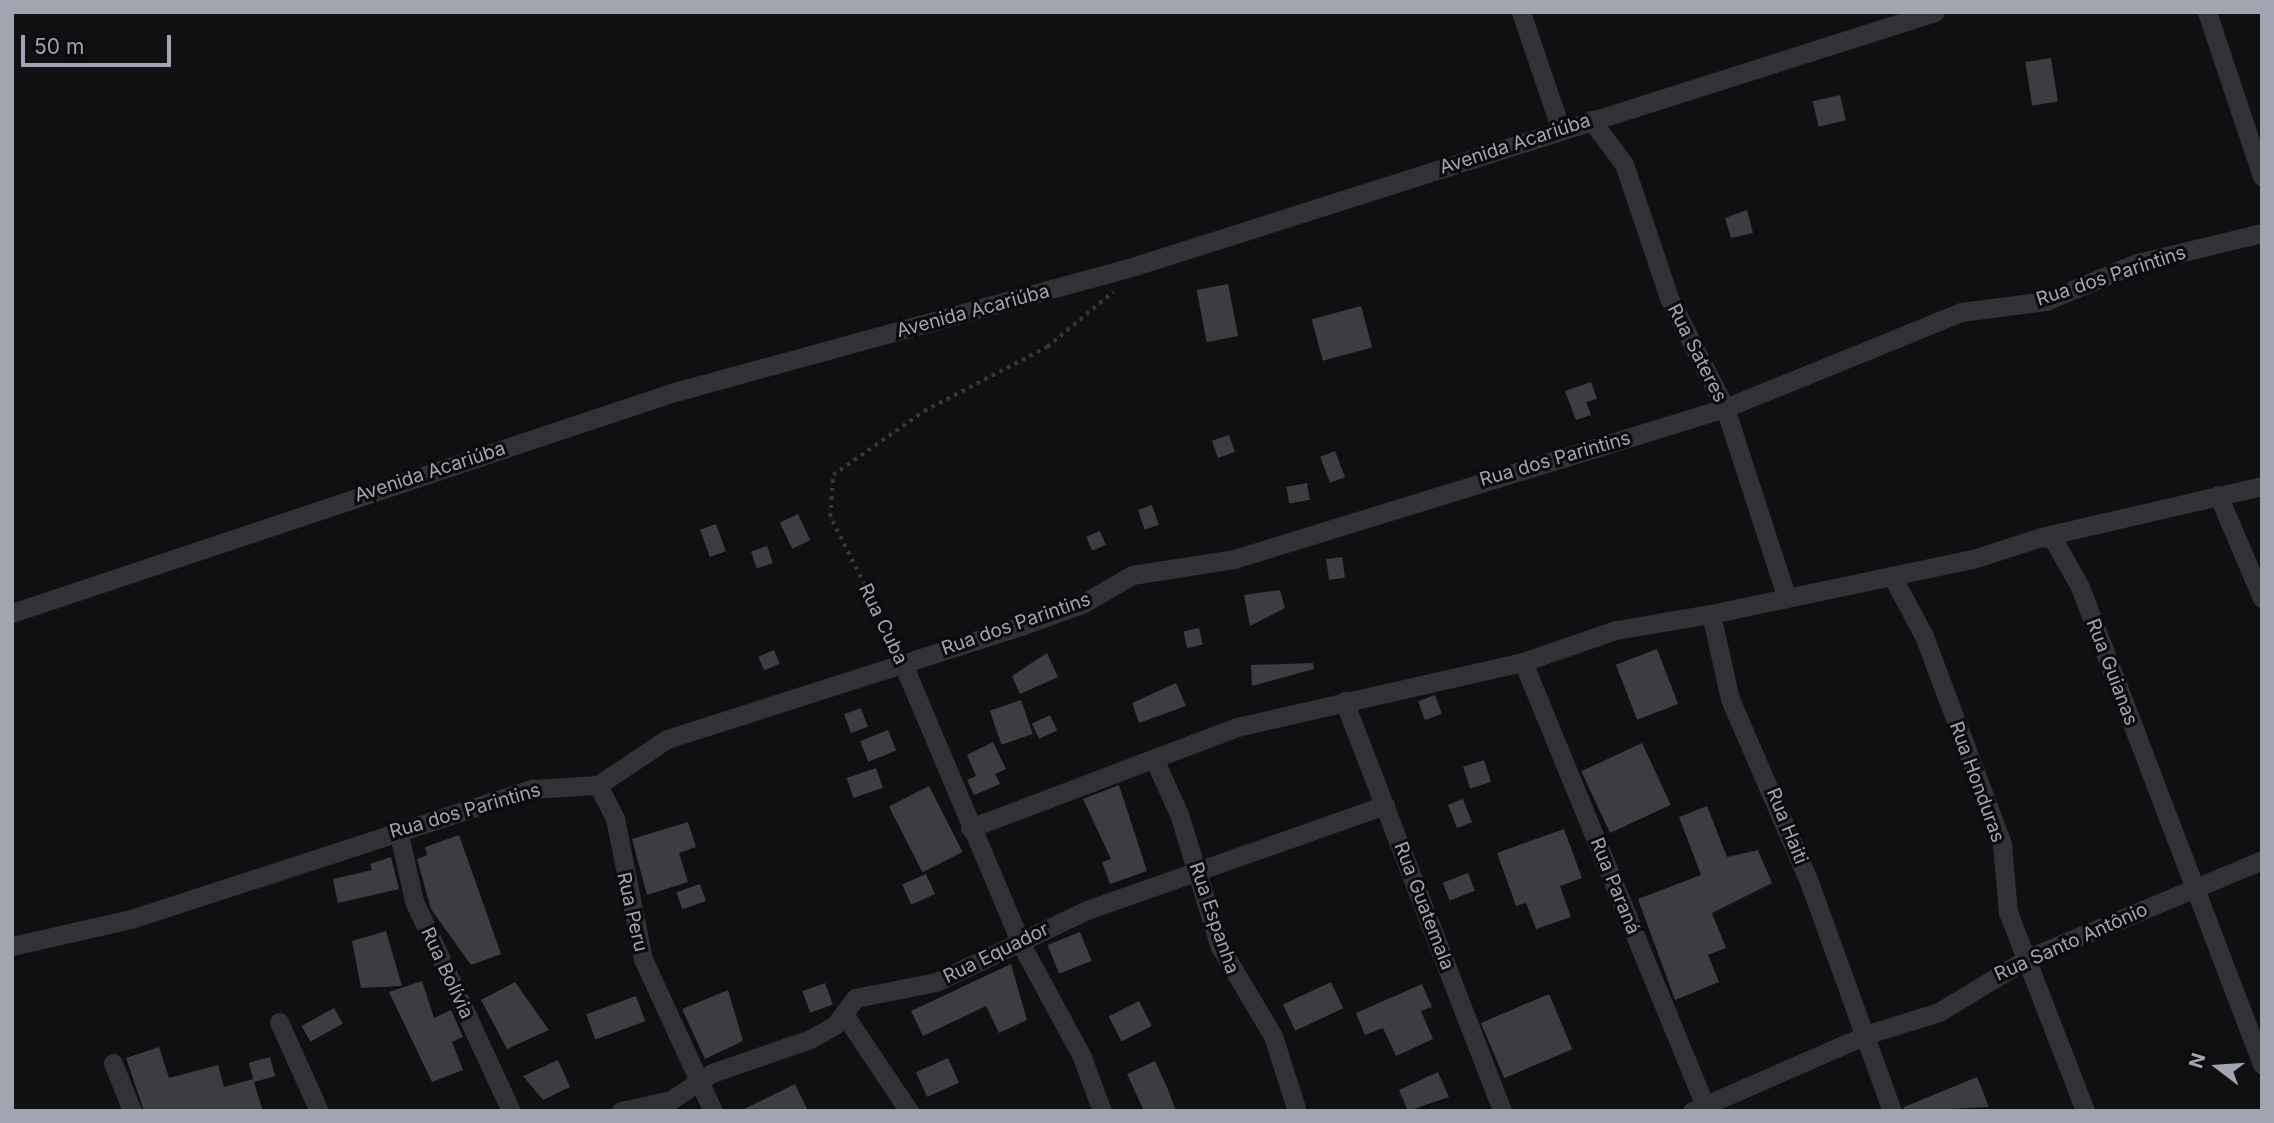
<!DOCTYPE html>
<meta charset="utf-8">
<style>
body{margin:0}
#map{position:relative;width:2274px;height:1123px;overflow:hidden;background:#100f11;font-family:Inter,sans-serif}
div>[style]{position:absolute}
[style*='--x']{left:calc(var(--x)*1px);top:calc(var(--y)*1px);width:calc(var(--w)*1px);rotate:calc(var(--a)*1deg)}
.building>*{inset:0;background:#3c3c41;transform-origin:0 0}
.path>*{height:3.5px;margin-top:-1.75px;transform-origin:0;background:repeating-linear-gradient(90deg,#37383d 0 3.5px,transparent 0 8.5px)}
.street>*{height:19px;margin:-9.5px;padding:0 9.5px;transform-origin:9.5px;border-radius:9.5px;background:#313136}
span{translate:-50% -50%;white-space:nowrap;text-align:center;line-height:1.15;-webkit-text-stroke:6px #0b0a0c;paint-order:stroke}
.street-label{font-size:19px;color:#a1a5b1}
.frame{position:absolute;inset:0;border:14px solid #a1a5b1;pointer-events:none}
.north{position:absolute;left:2183px;top:1032px;width:70px;height:70px;-webkit-text-stroke:5px #0b0a0c;paint-order:stroke;rotate:287deg;font-size:19px;font-weight:700;line-height:28px;text-align:center;color:#a1a5b1}
.north::after{content:'';display:block;margin:auto;width:24px;height:32px;background:#a1a5b1;clip-path:polygon(50% 0,100% 100%,50% 72%,0 100%)}
.scale{position:absolute;left:21px;top:35px;width:150px;height:32px;box-sizing:border-box;border:4px solid #a1a5b1;border-top:0;padding-left:9px;font-size:21px;line-height:24px;white-space:nowrap;color:#a1a5b1;-webkit-text-stroke:5px #0b0a0c;paint-order:stroke}
</style>
<div id="map">
<div class="building">
<div style="left:2051px;top:58px;width:44px;height:26px;rotate:81deg"></div>
<div style="left:1840px;top:95px;width:26px;height:28px;rotate:77deg"></div>
<div style="clip-path:polygon(1747px 210px,1753px 233px,1731px 238px,1725px 218px)"></div>
<div style="left:1228px;top:284px;width:53px;height:32px;rotate:79deg"></div>
<div style="left:1361px;top:306px;width:43px;height:51px;rotate:75deg"></div>
<div style="clip-path:polygon(1591px 382px,1597px 399px,1586px 402px,1591px 415px,1576px 420px,1565px 391px)"></div>
<div style="left:1229px;top:435px;width:18px;height:18px;rotate:71deg"></div>
<div style="left:1335px;top:451px;width:28px;height:16px;rotate:69deg"></div>
<div style="left:1307px;top:483px;width:17px;height:21px;rotate:80deg"></div>
<div style="left:1152px;top:505px;width:21px;height:15px;rotate:71deg"></div>
<div style="left:798px;top:514px;width:29px;height:20px;rotate:65deg"></div>
<div style="left:716px;top:524px;width:29px;height:17px;rotate:70deg"></div>
<div style="left:1100px;top:531px;width:15px;height:15px;rotate:67deg"></div>
<div style="left:767px;top:546px;width:18px;height:17px;rotate:71deg"></div>
<div style="left:1342px;top:557px;width:21px;height:16px;rotate:82deg"></div>
<div style="clip-path:polygon(1280px 590px,1285px 608px,1250px 626px,1244px 595px)"></div>
<div style="left:1199px;top:628px;width:17px;height:16px;rotate:77deg"></div>
<div style="left:1657px;top:649px;width:59px;height:44px;rotate:69deg"></div>
<div style="left:774px;top:650px;width:15px;height:17px;rotate:67deg"></div>
<div style="clip-path:polygon(1047px 653px,1058px 677px,1020px 694px,1012px 676px)"></div>
<div style="clip-path:polygon(1313px 663px,1314px 669px,1252px 686px,1251px 665px)"></div>
<div style="clip-path:polygon(1176px 683px,1186px 706px,1139px 723px,1132px 703px)"></div>
<div style="left:1435px;top:695px;width:20px;height:18px;rotate:70deg"></div>
<div style="left:1021px;top:700px;width:36px;height:33px;rotate:71deg"></div>
<div style="left:861px;top:708px;width:20px;height:18px;rotate:70deg"></div>
<div style="left:1050px;top:715px;width:17px;height:20px;rotate:65deg"></div>
<div style="left:888px;top:730px;width:22px;height:30px;rotate:68deg"></div>
<div style="clip-path:polygon(993px 742px,1006px 769px,995px 774px,1000px 784px,974px 795px,967px 780px,976px 776px,967px 755px)"></div>
<div style="left:1642px;top:743px;width:68px;height:67px;rotate:65deg"></div>
<div style="left:1484px;top:760px;width:23px;height:22px;rotate:72deg"></div>
<div style="left:876px;top:768px;width:21px;height:31px;rotate:71deg"></div>
<div style="clip-path:polygon(1119px 785px,1147px 871px,1110px 884px,1102px 862px,1111px 859px,1083px 799px)"></div>
<div style="left:929px;top:786px;width:74px;height:45px;rotate:63deg"></div>
<div style="left:1463px;top:799px;width:25px;height:16px;rotate:69deg"></div>
<div style="clip-path:polygon(1707px 806px,1727px 857px,1758px 850px,1772px 883px,1712px 913px,1726px 948px,1708px 955px,1719px 982px,1675px 1000px,1638px 899px,1701px 875px,1679px 817px)"></div>
<div style="clip-path:polygon(688px 822px,696px 847px,679px 853px,688px 882px,647px 895px,632px 839px)"></div>
<div style="clip-path:polygon(1564px 829px,1582px 878px,1560px 886px,1571px 917px,1536px 929px,1526px 903px,1516px 906px,1497px 853px)"></div>
<div style="clip-path:polygon(459px 835px,501px 954px,471px 965px,431px 909px,417px 859px,427px 855px,425px 847px)"></div>
<div style="clip-path:polygon(391px 857px,399px 889px,338px 903px,333px 879px,372px 870px,370px 864px)"></div>
<div style="left:1468px;top:873px;width:19px;height:27px;rotate:69deg"></div>
<div style="left:926px;top:874px;width:22px;height:26px;rotate:66deg"></div>
<div style="left:700px;top:884px;width:18px;height:25px;rotate:71deg"></div>
<div style="clip-path:polygon(386px 931px,402px 986px,361px 988px,352px 941px)"></div>
<div style="left:1080px;top:932px;width:31px;height:35px;rotate:68deg"></div>
<div style="clip-path:polygon(1011px 964px,1027px 1020px,999px 1033px,986px 1006px,923px 1036px,911px 1011px)"></div>
<div style="clip-path:polygon(422px 981px,434px 1018px,451px 1010px,463px 1037px,452px 1042px,463px 1070px,432px 1082px,389px 992px)"></div>
<div style="clip-path:polygon(515px 982px,549px 1030px,507px 1049px,481px 1000px)"></div>
<div style="left:1331px;top:982px;width:29px;height:53px;rotate:65deg"></div>
<div style="left:825px;top:983px;width:23px;height:24px;rotate:70deg"></div>
<div style="clip-path:polygon(1422px 984px,1432px 1007px,1421px 1011px,1433px 1039px,1396px 1056px,1383px 1028px,1365px 1035px,1356px 1013px)"></div>
<div style="clip-path:polygon(728px 990px,743px 1041px,705px 1059px,682px 1009px)"></div>
<div style="left:1549px;top:994px;width:60px;height:74px;rotate:67deg"></div>
<div style="left:636px;top:996px;width:27px;height:53px;rotate:70deg"></div>
<div style="left:1139px;top:1001px;width:28px;height:34px;rotate:63deg"></div>
<div style="left:334px;top:1008px;width:18px;height:37px;rotate:61deg"></div>
<div style="clip-path:polygon(159px 1047px,169px 1078px,218px 1065px,224px 1087px,253px 1079px,263px 1111px,144px 1111px,126px 1058px)"></div>
<div style="left:270px;top:1057px;width:20px;height:22px;rotate:75deg"></div>
<div style="left:948px;top:1058px;width:27px;height:35px;rotate:66deg"></div>
<div style="clip-path:polygon(558px 1060px,570px 1087px,543px 1100px,523px 1076px)"></div>
<div style="clip-path:polygon(1155px 1061px,1167px 1087px,1176px 1111px,1144px 1111px,1127px 1074px)"></div>
<div style="clip-path:polygon(1438px 1072px,1449px 1097px,1408px 1111px,1399px 1090px)"></div>
<div style="clip-path:polygon(1977px 1077px,1989px 1107px,1904px 1111px,1904px 1107px)"></div>
<div style="clip-path:polygon(795px 1084px,808px 1111px,740px 1111px)"></div>
</div>
<div class="path">
<div style="--x:895;--y:646;--w:144;--a:-116.7"></div>
<div style="--x:830;--y:517;--w:42;--a:-85.9"></div>
<div style="--x:833;--y:475;--w:111;--a:-35.1"></div>
<div style="--x:924;--y:411;--w:139;--a:-27.5"></div>
<div style="--x:1047;--y:347;--w:86;--a:-39.8"></div>
</div>
<div class="street">
<div style="--x:1521;--y:12;--w:125;--a:71.3"></div>
<div style="--x:2207;--y:12;--w:173;--a:71.5"></div>
<div style="--x:1591;--y:120;--w:55;--a:53.1"></div>
<div style="--x:1624;--y:164;--w:141;--a:71.4"></div>
<div style="--x:1669;--y:298;--w:123;--a:63"></div>
<div style="--x:1725;--y:408;--w:198;--a:72"></div>
<div style="--x:2218;--y:495;--w:112;--a:66.9"></div>
<div style="--x:2041;--y:537;--w:227;--a:-13"></div>
<div style="--x:1892;--y:576;--w:68;--a:61.9"></div>
<div style="--x:1924;--y:636;--w:222;--a:69.4"></div>
<div style="--x:2002;--y:844;--w:68;--a:85"></div>
<div style="--x:2008;--y:912;--w:213;--a:68.8"></div>
<div style="--x:12;--y:613;--w:695;--a:-18.46"></div>
<div style="--x:671;--y:393;--w:481;--a:-15.3"></div>
<div style="--x:1135;--y:266;--w:839;--a:-17.61"></div>
<div style="--x:1523;--y:662;--w:485;--a:67.7"></div>
<div style="--x:903;--y:664;--w:304;--a:67.1"></div>
<div style="--x:1021;--y:944;--w:128;--a:61.6"></div>
<div style="--x:1082;--y:1057;--w:58;--a:69.7"></div>
<div style="--x:1344;--y:701;--w:439;--a:68.9"></div>
<div style="--x:1154;--y:759;--w:60;--a:65.6"></div>
<div style="--x:1179;--y:814;--w:139;--a:72.9"></div>
<div style="--x:1220;--y:947;--w:104;--a:59.2"></div>
<div style="--x:1273;--y:1036;--w:79;--a:72.3"></div>
<div style="--x:598;--y:785;--w:37;--a:63"></div>
<div style="--x:615;--y:818;--w:144;--a:78.8"></div>
<div style="--x:643;--y:959;--w:167;--a:65.3"></div>
<div style="--x:970;--y:828;--w:285;--a:-20.7"></div>
<div style="--x:1237;--y:727;--w:293;--a:-12.8"></div>
<div style="--x:1523;--y:662;--w:98;--a:-19"></div>
<div style="--x:1616;--y:630;--w:96;--a:-9.6"></div>
<div style="--x:398;--y:830;--w:73;--a:77.3"></div>
<div style="--x:414;--y:901;--w:231;--a:65.2"></div>
<div style="--x:12;--y:946;--w:122;--a:-12.8"></div>
<div style="--x:131;--y:919;--w:422;--a:-18"></div>
<div style="--x:532;--y:789;--w:66;--a:-3.5"></div>
<div style="--x:598;--y:785;--w:83;--a:-33.7"></div>
<div style="--x:667;--y:739;--w:372;--a:-17.7"></div>
<div style="--x:1021;--y:626;--w:67;--a:-20.1"></div>
<div style="--x:1084;--y:603;--w:56;--a:-30.3"></div>
<div style="--x:1132;--y:575;--w:103;--a:-8.9"></div>
<div style="--x:1234;--y:559;--w:514;--a:-17.09"></div>
<div style="--x:1725;--y:408;--w:255;--a:-22.1"></div>
<div style="--x:1961;--y:312;--w:86;--a:-7.4"></div>
<div style="--x:2046;--y:301;--w:99;--a:-22.7"></div>
<div style="--x:2137;--y:263;--w:129;--a:-13.5"></div>
<div style="--x:844;--y:1014;--w:117;--a:56.2"></div>
<div style="--x:279;--y:1022;--w:98;--a:65.8"></div>
<div style="--x:113;--y:1063;--w:52;--a:68.4"></div>
<div style="--x:621;--y:1111;--w:51;--a:-12.4"></div>
<div style="--x:671;--y:1100;--w:49;--a:-33.4"></div>
<div style="--x:712;--y:1073;--w:104;--a:-19.1"></div>
<div style="--x:810;--y:1039;--w:29;--a:-29"></div>
<div style="--x:835;--y:1025;--w:34;--a:-53"></div>
<div style="--x:855;--y:998;--w:83;--a:-11.2"></div>
<div style="--x:936;--y:982;--w:167;--a:-25.5"></div>
<div style="--x:1087;--y:910;--w:316;--a:-19.4"></div>
<div style="--x:1692;--y:1111;--w:192;--a:-23.6"></div>
<div style="--x:1868;--y:1034;--w:74;--a:-17.2"></div>
<div style="--x:1939;--y:1012;--w:104;--a:-31.2"></div>
<div style="--x:2028;--y:958;--w:254;--a:-22.7"></div>
<div style="--x:1892;--y:1111;--w:241;--a:-109.9"></div>
<div style="--x:1810;--y:884;--w:202;--a:-113.4"></div>
<div style="--x:1730;--y:699;--w:87;--a:-102.6"></div>
<div style="--x:1711;--y:614;--w:268;--a:-11.9"></div>
<div style="--x:1973;--y:559;--w:71;--a:-17.9"></div>
<div style="--x:2041;--y:537;--w:12;--a:9"></div>
<div style="--x:2053;--y:539;--w:55;--a:60.6"></div>
<div style="--x:2080;--y:587;--w:511;--a:69.12"></div>
</div>
<div class="street-label">
<span style="left:1515px;top:144px;rotate:-18deg">Avenida Acariúba</span>
<span style="left:2111px;top:276px;rotate:-18deg">Rua dos Parintins</span>
<span style="left:973px;top:311px;rotate:-15deg">Avenida Acariúba</span>
<span style="left:1697px;top:353px;rotate:63deg">Rua Sateres</span>
<span style="left:1555px;top:459px;rotate:-16deg">Rua dos Parintins</span>
<span style="left:430px;top:472px;rotate:-18deg">Avenida Acariúba</span>
<span style="left:883px;top:624px;rotate:64deg">Rua Cuba</span>
<span style="left:1016px;top:624px;rotate:-19deg">Rua dos Parintins</span>
<span style="left:2112px;top:672px;rotate:69deg">Rua Guianas</span>
<span style="left:1977px;top:782px;rotate:70deg">Rua Honduras</span>
<span style="left:465px;top:811px;rotate:-16deg">Rua dos Parintins</span>
<span style="left:1787px;top:826px;rotate:68deg">Rua Haiti</span>
<span style="left:1615px;top:886px;rotate:68deg">Rua Paraná</span>
<span style="left:1424px;top:906px;rotate:69deg">Rua Guatemala</span>
<span style="left:632px;top:912px;rotate:77deg">Rua Peru</span>
<span style="left:1214px;top:918px;rotate:71deg">Rua Espanha</span>
<span style="left:2071px;top:942px;rotate:-24deg">Rua Santo Antônio</span>
<span style="left:996px;top:953px;rotate:-26deg">Rua Equador</span>
<span style="left:447px;top:973px;rotate:65deg">Rua Bolívia</span>
</div>
<div class="frame"></div>
<div class="north">N</div>
<div class="scale">50 m</div>
</div>
